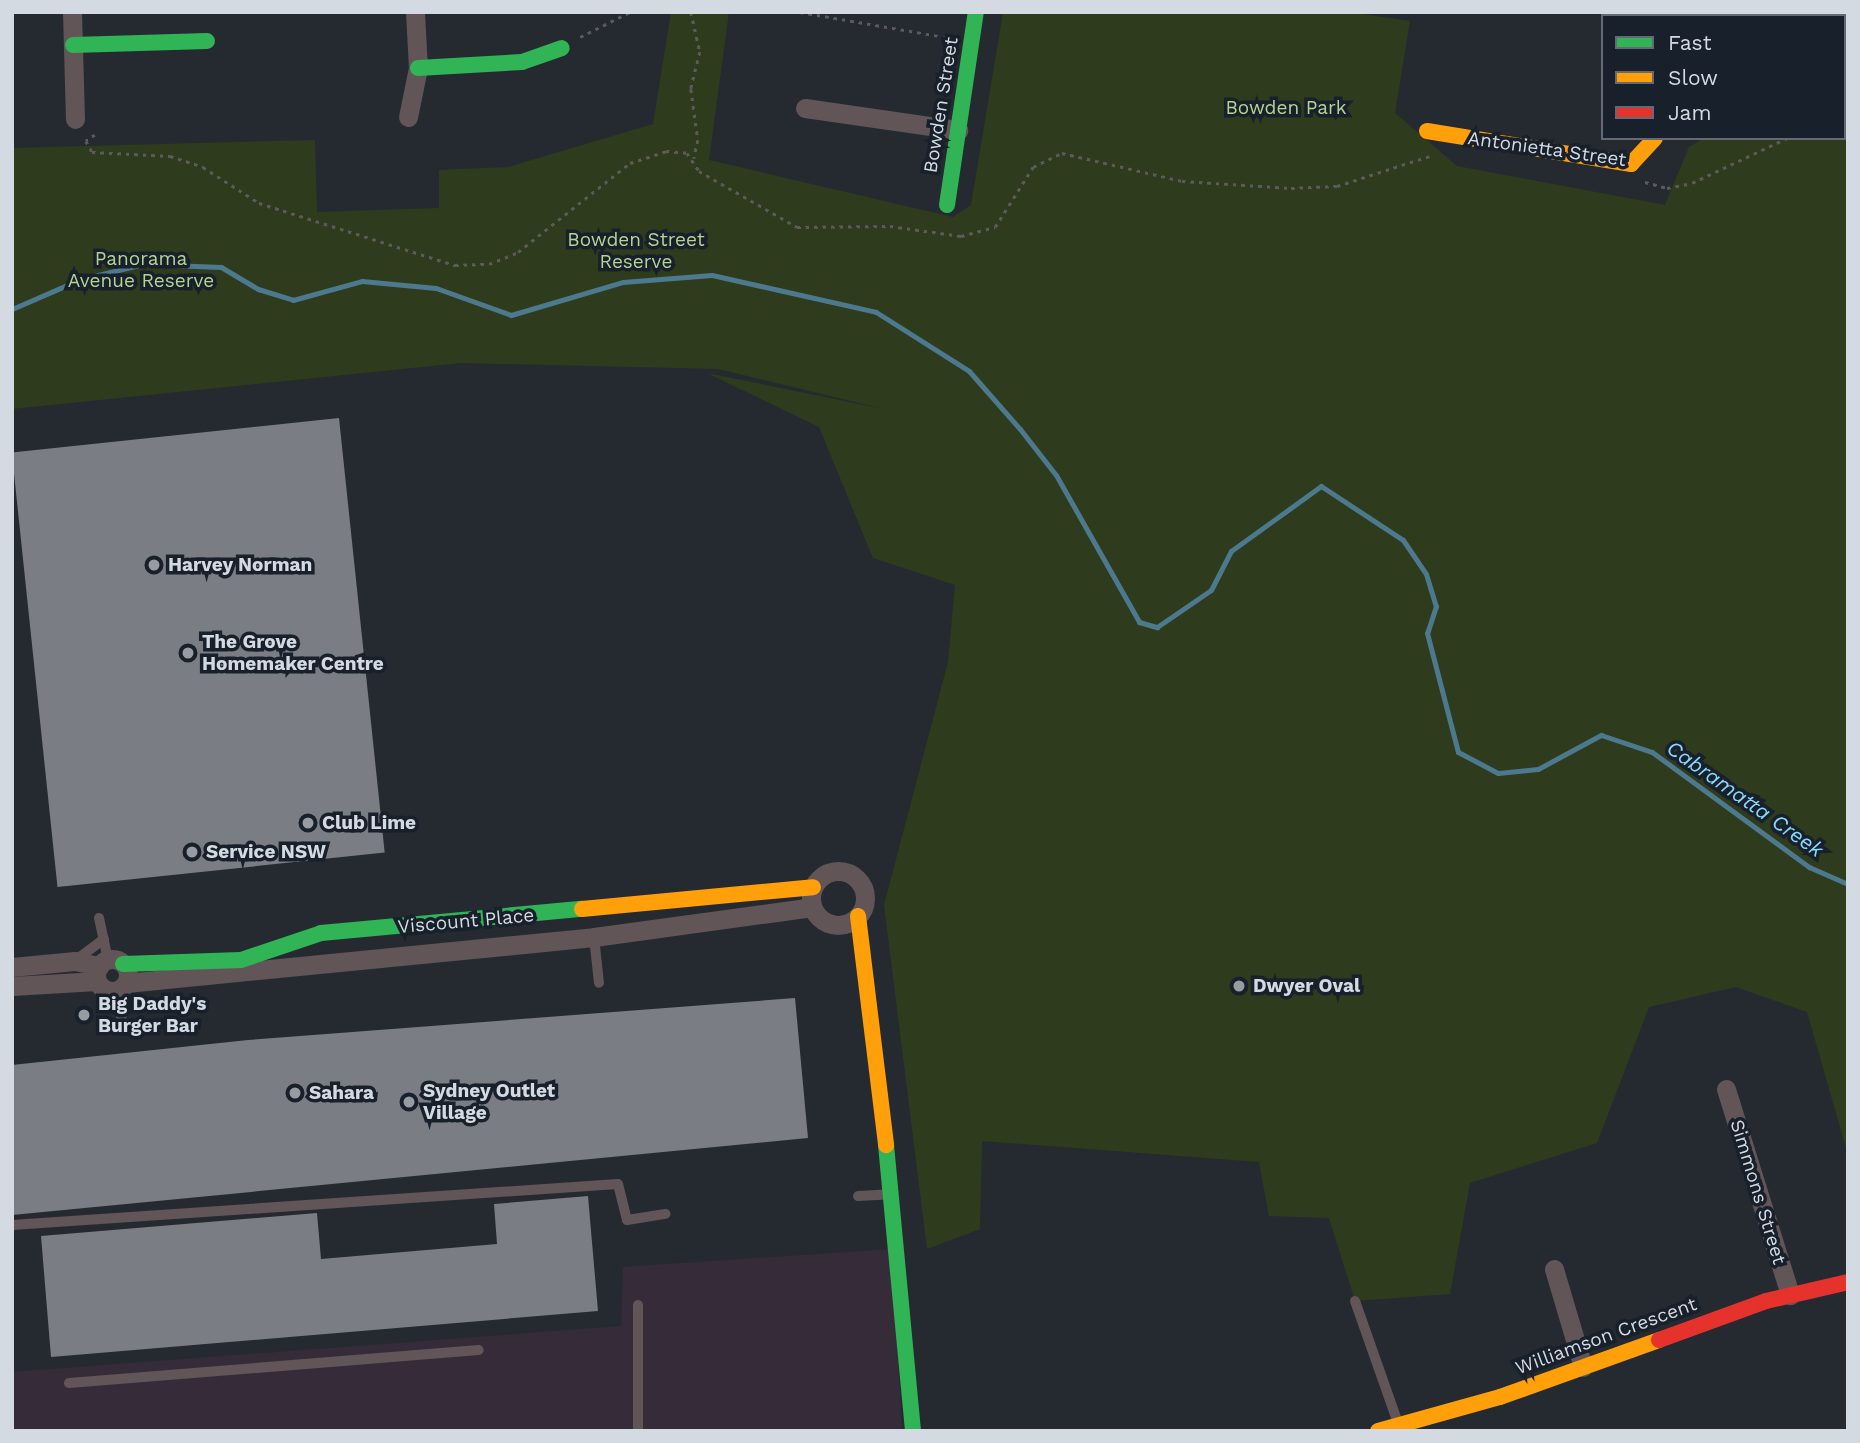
<!DOCTYPE html>
<style>
body{margin:0}
#map{position:relative;width:1860px;height:1443px;overflow:hidden;background:#252a30;font-family:"Work Sans",sans-serif}
div>[style]{position:absolute}
[style*='--x']{left:calc(var(--x)*1px);top:calc(var(--y)*1px);width:calc(var(--w)*1px);rotate:calc(var(--a)*1deg)}
.industrial>*{inset:0;background:#362b38}
.green>*{inset:0;background:#2f3b1d}
.stream>*{height:5px;margin:-2.5px;padding:0 2.5px;transform-origin:2.5px;border-radius:2.5px;background:#4c798e}
.building>*{inset:0;background:#7a7e84;transform-origin:0 0}
.path>*{height:2.5px;margin-top:-1.25px;transform-origin:0;background:repeating-linear-gradient(90deg,#5e595b 0 3.5px,transparent 0 8.5px)}
.lane>*{height:10px;margin:-5px;padding:0 5px;transform-origin:5px;border-radius:5px;background:#615557}
.street>*{height:19px;margin:-9.5px;padding:0 9.5px;transform-origin:9.5px;border-radius:9.5px;background:#615557}
.street>.ring{margin:-9.5px;padding:0;box-sizing:content-box;background:none;border:19px solid #615557;border-radius:50%}
.fast>*{height:16px;margin:-8px;padding:0 8px;transform-origin:8px;border-radius:8px;background:#30b455}
.slow>*{height:16px;margin:-8px;padding:0 8px;transform-origin:8px;border-radius:8px;background:#ff9f0a}
.jam>*{height:16px;margin:-8px;padding:0 8px;transform-origin:8px;border-radius:8px;background:#e5322d}
.dots>*{width:19px;height:19px;translate:-50% -50%;box-sizing:border-box;border:4px solid #17202b;border-radius:50%}
span{translate:-50% -50%;white-space:nowrap;text-align:center;line-height:1.15;-webkit-text-stroke:7px #17202b;paint-order:stroke}
.street-label{font-size:19px;color:#d4dae1}
.park-label{font-size:19px;color:#b6d391}
.poi-label{font-size:19px;color:#d4dae1;font-weight:700}
.left{translate:0 -50%;text-align:left}
.water-label{font-size:21px;color:#88d9fc;font-style:italic}
.frame{position:absolute;inset:0;border:14px solid #d4dae1;pointer-events:none}
.legend{position:absolute;left:1601px;top:14px;width:245px;height:126px;box-sizing:border-box;background:#17202b;border:2px solid #636a74;margin:0;padding:9px 12px;list-style:none;font-size:21px;color:#d4dae1}
.legend li{display:flex;align-items:center;gap:14px;height:35px}
.legend b{width:35px;border:2px solid #636a74}
</style>
<div id="map">
<div class="industrial">
<div style="clip-path:polygon(892px 1249px,902px 1431px,12px 1431px,12px 1372px,621px 1326px,623px 1267px)"></div>
</div>
<div class="green">
<div style="clip-path:polygon(671px 12px,729px 12px,709px 160px,953px 217px,971px 205px,1003px 12px,1349px 12px,1410px 21px,1395px 113px,1457px 166px,1665px 205px,1689px 147px,1704px 138px,1844px 138px,1848px 68px,1848px 1155px,1807px 1012px,1736px 987px,1649px 1007px,1597px 1143px,1470px 1183px,1450px 1294px,1355px 1301px,1329px 1218px,1269px 1216px,1259px 1162px,982px 1141px,980px 1229px,927px 1249px,884px 905px,948px 662px,955px 585px,873px 558px,819px 427px,707px 373px,884px 409px,718px 369px,461px 363px,12px 409px,12px 148px,315px 140px,317px 212px,439px 208px,439px 170px,508px 167px,653px 124px)"></div>
</div>
<div class="stream">
<div style="--x:12;--y:309;--w:75;--a:-23.5"></div>
<div style="--x:81;--y:279;--w:65;--a:-13.4"></div>
<div style="--x:144;--y:264;--w:77;--a:2.2"></div>
<div style="--x:221;--y:267;--w:43;--a:30.7"></div>
<div style="--x:258;--y:289;--w:37;--a:17"></div>
<div style="--x:293;--y:300;--w:72;--a:-15.4"></div>
<div style="--x:362;--y:281;--w:74;--a:5.4"></div>
<div style="--x:436;--y:288;--w:80;--a:19.8"></div>
<div style="--x:511;--y:315;--w:117;--a:-16.4"></div>
<div style="--x:623;--y:282;--w:89;--a:-4.5"></div>
<div style="--x:712;--y:275;--w:168;--a:12.7"></div>
<div style="--x:876;--y:312;--w:110;--a:32.4"></div>
<div style="--x:969;--y:371;--w:77;--a:48.7"></div>
<div style="--x:1020;--y:429;--w:58;--a:52"></div>
<div style="--x:1056;--y:475;--w:169;--a:60.5"></div>
<div style="--x:1139;--y:622;--w:19;--a:16"></div>
<div style="--x:1157;--y:627;--w:65;--a:-34.4"></div>
<div style="--x:1211;--y:590;--w:44;--a:-62.9"></div>
<div style="--x:1231;--y:551;--w:111;--a:-35.8"></div>
<div style="--x:1321;--y:486;--w:98;--a:33.4"></div>
<div style="--x:1403;--y:540;--w:41;--a:55.9"></div>
<div style="--x:1426;--y:574;--w:34;--a:73"></div>
<div style="--x:1436;--y:606;--w:28;--a:108"></div>
<div style="--x:1427;--y:633;--w:123;--a:75.4"></div>
<div style="--x:1458;--y:752;--w:45;--a:27.7"></div>
<div style="--x:1498;--y:773;--w:40;--a:-5.7"></div>
<div style="--x:1538;--y:769;--w:72;--a:-28.4"></div>
<div style="--x:1601;--y:735;--w:54;--a:18.4"></div>
<div style="--x:1652;--y:752;--w:195;--a:36.2"></div>
<div style="--x:1809;--y:867;--w:43;--a:23.6"></div>
</div>
<div class="building">
<div style="left:339px;top:418px;width:437px;height:329px;rotate:84deg"></div>
<div style="clip-path:polygon(795px 998px,808px 1138px,12px 1215px,12px 1065px,248px 1040px)"></div>
<div style="clip-path:polygon(588px 1196px,598px 1311px,51px 1357px,41px 1236px,317px 1213px,321px 1259px,497px 1244px,494px 1204px)"></div>
</div>
<div class="path">
<div style="--x:691;--y:12;--w:41;--a:77.3"></div>
<div style="--x:700;--y:52;--w:38;--a:104"></div>
<div style="--x:691;--y:89;--w:51;--a:82.2"></div>
<div style="--x:698;--y:140;--w:19;--a:102"></div>
<div style="--x:800;--y:12;--w:152;--a:9.8"></div>
<div style="--x:580;--y:37;--w:56;--a:-26.6"></div>
<div style="--x:1844;--y:112;--w:4;--a:-14"></div>
<div style="--x:95;--y:135;--w:11;--a:146"></div>
<div style="--x:86;--y:141;--w:13;--a:61"></div>
<div style="--x:92;--y:152;--w:78;--a:2.9"></div>
<div style="--x:170;--y:156;--w:35;--a:18"></div>
<div style="--x:203;--y:167;--w:67;--a:32.7"></div>
<div style="--x:259;--y:203;--w:206;--a:17.6"></div>
<div style="--x:455;--y:265;--w:34;--a:-2"></div>
<div style="--x:489;--y:264;--w:31;--a:-22"></div>
<div style="--x:518;--y:252;--w:143;--a:-38.5"></div>
<div style="--x:630;--y:163;--w:38;--a:-18"></div>
<div style="--x:666;--y:151;--w:21;--a:5"></div>
<div style="--x:687;--y:153;--w:22;--a:56"></div>
<div style="--x:699;--y:171;--w:113;--a:29.7"></div>
<div style="--x:797;--y:227;--w:93;--a:-0.6"></div>
<div style="--x:890;--y:226;--w:72;--a:8"></div>
<div style="--x:961;--y:236;--w:35;--a:-15"></div>
<div style="--x:995;--y:227;--w:71;--a:-57.7"></div>
<div style="--x:1033;--y:167;--w:32;--a:-26"></div>
<div style="--x:1062;--y:153;--w:123;--a:13.1"></div>
<div style="--x:1182;--y:181;--w:109;--a:3.7"></div>
<div style="--x:1291;--y:188;--w:46;--a:-2.5"></div>
<div style="--x:1337;--y:186;--w:101;--a:-17.9"></div>
<div style="--x:1645;--y:182;--w:23;--a:15"></div>
<div style="--x:1667;--y:188;--w:25;--a:-11"></div>
<div style="--x:1692;--y:183;--w:105;--a:-25.3"></div>
</div>
<div class="lane">
<div style="--x:99;--y:918;--w:43;--a:77.9"></div>
<div style="--x:594;--y:937;--w:46;--a:83.8"></div>
<div style="--x:76;--y:960;--w:35;--a:-37"></div>
<div style="--x:118;--y:990;--w:34;--a:83"></div>
<div style="--x:858;--y:1196;--w:33;--a:-3"></div>
<div style="--x:12;--y:1225;--w:607;--a:-3.87"></div>
<div style="--x:618;--y:1184;--w:37;--a:76"></div>
<div style="--x:627;--y:1220;--w:39;--a:-9"></div>
<div style="--x:1355;--y:1301;--w:129;--a:70.6"></div>
<div style="--x:638;--y:1305;--w:126;--a:90"></div>
<div style="--x:69;--y:1383;--w:411;--a:-4.6"></div>
</div>
<div class="street">
<div style="--x:72;--y:12;--w:107;--a:88.4"></div>
<div style="--x:1674;--y:16;--w:4;--a:-76"></div>
<div style="--x:805;--y:108;--w:155;--a:8.2"></div>
<div style="--x:408;--y:117;--w:50;--a:-78.5"></div>
<div style="--x:418;--y:68;--w:56;--a:-93.1"></div>
<div class="ring" style="left:811px;top:871px;width:35px;height:35px"></div>
<div class="ring" style="left:96px;top:959px;width:13px;height:13px"></div>
<div style="--x:12;--y:967;--w:63;--a:-5.4"></div>
<div style="--x:75;--y:961;--w:25;--a:12"></div>
<div style="--x:126;--y:983;--w:470;--a:-5.6"></div>
<div style="--x:594;--y:937;--w:220;--a:-7.8"></div>
<div style="--x:12;--y:986;--w:85;--a:-3.4"></div>
<div style="--x:1726;--y:1089;--w:216;--a:72.7"></div>
<div style="--x:1554;--y:1269;--w:102;--a:73.5"></div>
</div>
<div class="fast">
<div style="--x:73;--y:45;--w:134;--a:-1.7"></div>
<div style="--x:418;--y:68;--w:104;--a:-3.3"></div>
<div style="--x:522;--y:62;--w:42;--a:-19.3"></div>
<div style="--x:947;--y:205;--w:195;--a:-81.5"></div>
<div style="--x:123;--y:964;--w:118;--a:-1.9"></div>
<div style="--x:241;--y:960;--w:84;--a:-18.6"></div>
<div style="--x:321;--y:933;--w:262;--a:-5.3"></div>
<div style="--x:886;--y:1145;--w:287;--a:84.6"></div>
</div>
<div class="slow">
<div style="--x:1427;--y:131;--w:207;--a:9.2"></div>
<div style="--x:1631;--y:164;--w:35;--a:-47"></div>
<div style="--x:582;--y:909;--w:232;--a:-5.4"></div>
<div style="--x:858;--y:916;--w:231;--a:83"></div>
<div style="--x:1378;--y:1431;--w:127;--a:-15.6"></div>
<div style="--x:1500;--y:1397;--w:169;--a:-19.7"></div>
</div>
<div class="jam">
<div style="--x:1659;--y:1340;--w:114;--a:-20"></div>
<div style="--x:1766;--y:1301;--w:84;--a:-13"></div>
</div>
<div class="dots">
<div style="left:154px;top:565px;background:#979ca3"></div>
<div style="left:188px;top:653px;background:#979ca3"></div>
<div style="left:308px;top:823px;background:#979ca3"></div>
<div style="left:192px;top:852px;background:#979ca3"></div>
<div style="left:1239px;top:986px;background:#979ca3"></div>
<div style="left:84px;top:1015px;background:#979ca3"></div>
<div style="left:295px;top:1093px;background:#979ca3"></div>
<div style="left:409px;top:1102px;background:#979ca3"></div>
</div>
<div class="street-label">
<span style="left:941px;top:105px;rotate:-81deg">Bowden Street</span>
<span style="left:1547px;top:149px;rotate:8deg">Antonietta Street</span>
<span style="left:466px;top:921px;rotate:-5deg">Viscount Place</span>
<span style="left:1758px;top:1192px;rotate:73deg">Simmons Street</span>
<span style="left:1606px;top:1336px;rotate:-20deg">Williamson Crescent</span>
</div>
<div class="park-label">
<span style="left:1286px;top:108px">Bowden Park</span>
<span style="left:636px;top:251px">Bowden Street<br>Reserve</span>
<span style="left:141px;top:270px">Panorama<br>Avenue Reserve</span>
</div>
<div class="poi-label">
<span class="left" style="left:168px;top:565px">Harvey Norman</span>
<span class="left" style="left:202px;top:653px">The Grove<br>Homemaker Centre</span>
<span class="left" style="left:322px;top:823px">Club Lime</span>
<span class="left" style="left:206px;top:852px">Service NSW</span>
<span class="left" style="left:1253px;top:986px">Dwyer Oval</span>
<span class="left" style="left:98px;top:1015px">Big Daddy's<br>Burger Bar</span>
<span class="left" style="left:423px;top:1102px">Sydney Outlet<br>Village</span>
<span class="left" style="left:309px;top:1093px">Sahara</span>
</div>
<div class="water-label">
<span style="left:1745px;top:799px;rotate:35deg">Cabramatta Creek</span>
</div>
<div class="frame"></div>
<ul class="legend">
<li><b style="height:9px;background:#30b455"></b>Fast</li>
<li><b style="height:9px;background:#ff9f0a"></b>Slow</li>
<li><b style="height:9px;background:#e5322d"></b>Jam</li>
</ul>
</div>
